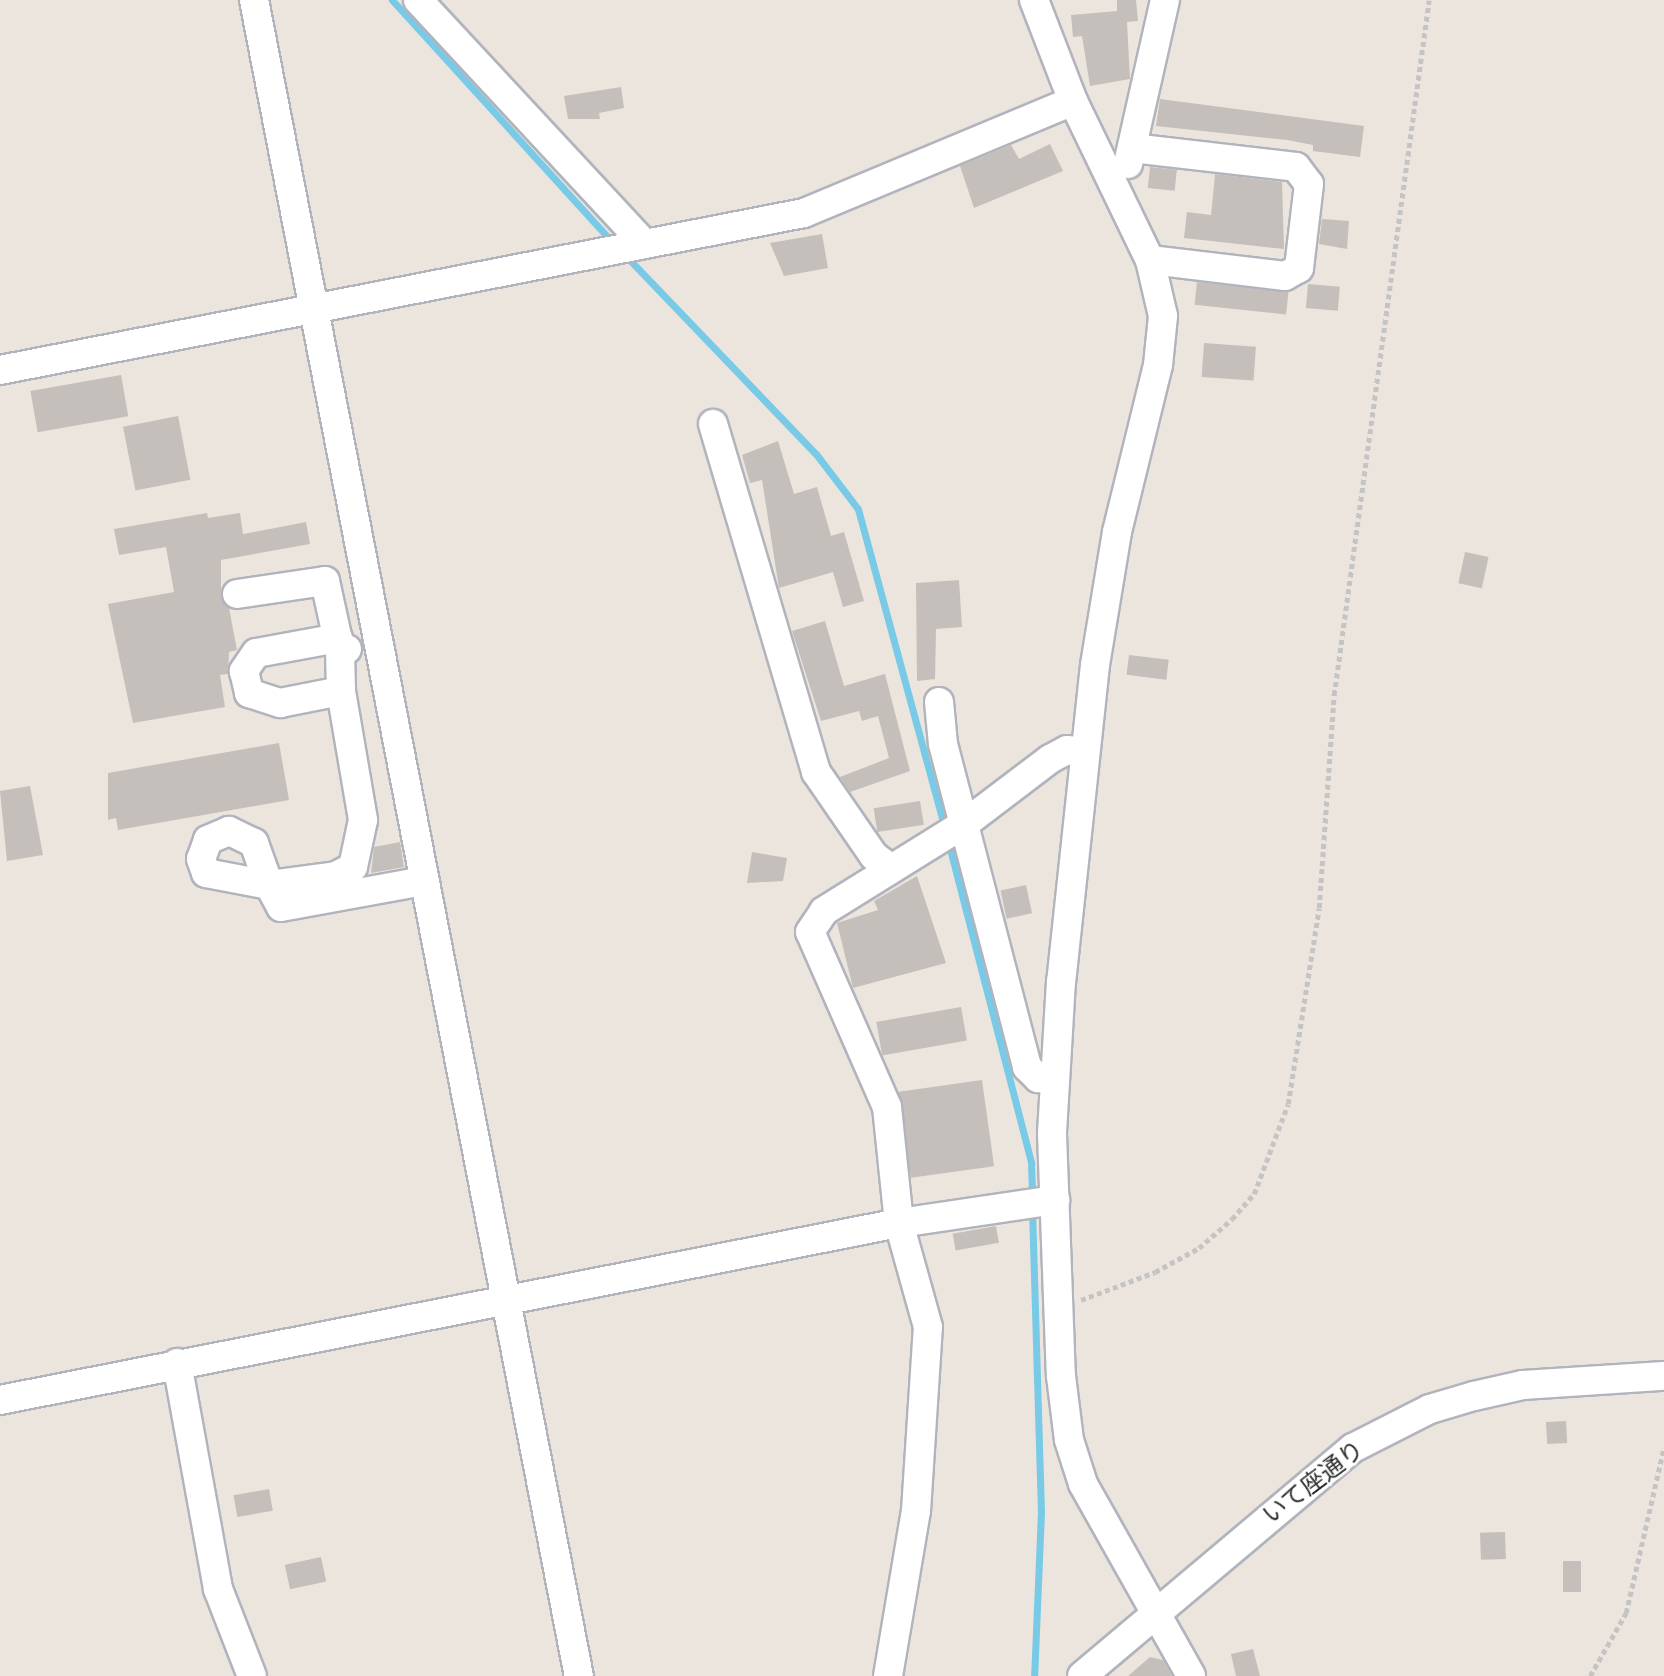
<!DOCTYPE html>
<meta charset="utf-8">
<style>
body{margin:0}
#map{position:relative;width:1664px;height:1676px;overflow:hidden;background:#ece5de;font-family:Quicksand,"Noto Sans JP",sans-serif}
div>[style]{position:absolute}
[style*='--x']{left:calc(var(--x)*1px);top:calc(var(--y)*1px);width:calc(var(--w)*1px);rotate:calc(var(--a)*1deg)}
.stream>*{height:7px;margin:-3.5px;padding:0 3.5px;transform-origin:3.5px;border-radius:3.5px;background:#78cae6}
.building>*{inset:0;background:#c4bfba;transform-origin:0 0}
.path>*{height:4.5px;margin-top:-2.25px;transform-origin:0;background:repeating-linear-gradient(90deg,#c4c4c4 0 5px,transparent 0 8.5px)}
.roads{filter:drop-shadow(2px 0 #b1b4bd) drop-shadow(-2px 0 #b1b4bd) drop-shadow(0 2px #b1b4bd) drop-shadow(0 -2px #b1b4bd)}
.minor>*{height:28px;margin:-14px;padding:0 14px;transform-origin:14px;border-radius:14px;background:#fff}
span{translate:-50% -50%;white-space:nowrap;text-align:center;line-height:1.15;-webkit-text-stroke:5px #fff;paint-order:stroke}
.street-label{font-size:24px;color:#2b2b2b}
</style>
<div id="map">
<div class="stream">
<div style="--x:392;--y:0;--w:330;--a:47.7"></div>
<div style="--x:625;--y:255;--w:276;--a:46.2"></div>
<div style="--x:816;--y:454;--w:69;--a:52.6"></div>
<div style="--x:858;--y:509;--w:333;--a:74.8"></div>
<div style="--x:948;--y:841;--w:333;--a:75.5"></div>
<div style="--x:1031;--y:1163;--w:34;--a:88"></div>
<div style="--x:1032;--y:1209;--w:303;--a:88.3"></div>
<div style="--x:1041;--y:1512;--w:164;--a:92.4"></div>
</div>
<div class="building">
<div style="clip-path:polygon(1117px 0,1136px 0,1138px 21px,1127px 22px,1130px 79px,1090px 86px,1082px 36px,1073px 37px,1071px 15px,1117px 11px)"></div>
<div style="clip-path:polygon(621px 87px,624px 108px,599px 113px,600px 119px,568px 119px,564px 96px)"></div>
<div style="clip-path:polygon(1160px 99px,1364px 126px,1360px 157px,1313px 151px,1313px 145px,1287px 140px,1156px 126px)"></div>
<div style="clip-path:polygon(1050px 144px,1063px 171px,974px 208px,960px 166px,1011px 145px,1019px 159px)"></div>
<div style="left:1150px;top:167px;width:27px;height:21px;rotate:6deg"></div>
<div style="clip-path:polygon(1215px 174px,1282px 182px,1284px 249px,1184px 238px,1187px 212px,1211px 215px)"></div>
<div style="clip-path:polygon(1322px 219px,1349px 221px,1347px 249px,1319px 244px)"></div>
<div style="clip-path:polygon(822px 234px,828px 268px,784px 276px,770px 243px)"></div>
<div style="left:1197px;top:282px;width:92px;height:23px;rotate:6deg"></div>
<div style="left:1308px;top:284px;width:32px;height:24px;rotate:5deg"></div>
<div style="left:1204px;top:343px;width:52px;height:34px;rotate:4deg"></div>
<div style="left:121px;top:375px;width:42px;height:92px;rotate:80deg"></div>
<div style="left:178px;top:416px;width:65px;height:56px;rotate:79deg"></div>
<div style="clip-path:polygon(778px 441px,794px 494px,817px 487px,831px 536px,844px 532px,864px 601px,843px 607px,833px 572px,779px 588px,762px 480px,750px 483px,742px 455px)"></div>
<div style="clip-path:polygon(207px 513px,208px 518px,240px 513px,243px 534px,306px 522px,310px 544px,221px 560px,221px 597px,229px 608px,237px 650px,229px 652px,228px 674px,220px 675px,225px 707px,133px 723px,108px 604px,174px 592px,166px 547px,119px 555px,114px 529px)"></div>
<div style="left:1465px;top:552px;width:24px;height:32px;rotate:12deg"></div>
<div style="clip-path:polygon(959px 580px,962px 627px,936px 629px,935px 679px,917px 681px,916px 583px)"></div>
<div style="clip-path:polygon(825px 621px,844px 686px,885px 674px,910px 771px,850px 792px,840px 777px,889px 758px,878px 716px,862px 721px,859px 711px,821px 721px,792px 631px)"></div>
<div style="left:1129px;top:655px;width:40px;height:20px;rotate:7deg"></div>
<div style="clip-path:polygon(279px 743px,289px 800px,118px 830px,116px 818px,108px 820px,108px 773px)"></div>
<div style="clip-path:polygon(30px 786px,43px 855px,7px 861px,0 791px)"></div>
<div style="left:920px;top:801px;width:24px;height:47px;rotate:81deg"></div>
<div style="clip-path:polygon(400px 842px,404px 867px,371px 873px,374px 847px)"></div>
<div style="clip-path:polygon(752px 852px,787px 858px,783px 881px,747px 883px)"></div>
<div style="clip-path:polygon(917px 876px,946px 963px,853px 988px,837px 923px,878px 910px,874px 901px)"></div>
<div style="left:1026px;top:885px;width:29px;height:26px;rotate:78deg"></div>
<div style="left:961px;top:1007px;width:34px;height:86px;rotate:80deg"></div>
<div style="left:982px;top:1080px;width:87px;height:84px;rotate:82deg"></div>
<div style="left:996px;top:1226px;width:17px;height:44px;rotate:80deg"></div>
<div style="left:1566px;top:1421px;width:22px;height:20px;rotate:87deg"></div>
<div style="left:269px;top:1489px;width:22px;height:36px;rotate:80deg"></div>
<div style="left:1505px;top:1532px;width:27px;height:25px;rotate:88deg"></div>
<div style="left:321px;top:1557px;width:25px;height:37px;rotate:78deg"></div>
<div style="left:1563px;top:1561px;width:18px;height:31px"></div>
<div style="clip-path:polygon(1253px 1649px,1260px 1676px,1236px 1676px,1231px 1654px)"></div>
<div style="clip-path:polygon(1150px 1657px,1163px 1660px,1172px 1676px,1128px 1676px)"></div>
</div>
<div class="path">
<div style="--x:1081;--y:1300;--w:79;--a:-20.7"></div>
<div style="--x:1155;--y:1272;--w:50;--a:-28.6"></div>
<div style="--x:1199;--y:1248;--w:44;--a:-41.3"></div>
<div style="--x:1232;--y:1219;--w:33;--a:-49"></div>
<div style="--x:1254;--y:1194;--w:96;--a:-69.3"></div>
<div style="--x:1288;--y:1104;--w:198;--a:-81"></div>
<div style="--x:1319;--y:908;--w:214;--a:-86"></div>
<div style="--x:1334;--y:695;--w:701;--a:-82.22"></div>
<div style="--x:1590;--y:1676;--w:73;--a:-60.3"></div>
<div style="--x:1626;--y:1613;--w:170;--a:-77.1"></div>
</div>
<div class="roads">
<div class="minor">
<div style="--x:254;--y:0;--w:1707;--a:79.03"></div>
<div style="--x:418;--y:0;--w:332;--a:47.1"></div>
<div style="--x:1034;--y:0;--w:108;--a:68.9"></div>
<div style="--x:1073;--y:101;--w:177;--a:64.2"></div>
<div style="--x:1150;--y:260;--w:57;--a:76.9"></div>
<div style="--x:1163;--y:316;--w:49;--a:95.8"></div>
<div style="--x:1158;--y:365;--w:172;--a:103.8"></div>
<div style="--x:1117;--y:532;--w:135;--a:99.4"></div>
<div style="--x:1095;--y:665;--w:318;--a:96.1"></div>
<div style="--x:1061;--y:981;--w:153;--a:93.4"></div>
<div style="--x:1052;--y:1134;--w:242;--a:87.9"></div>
<div style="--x:1061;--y:1376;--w:64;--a:82.9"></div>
<div style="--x:1069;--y:1440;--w:46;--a:72.3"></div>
<div style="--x:1083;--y:1484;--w:220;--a:60.6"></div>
<div style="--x:1132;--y:148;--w:165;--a:6.6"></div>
<div style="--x:1296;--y:167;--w:21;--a:53"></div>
<div style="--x:1309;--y:184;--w:85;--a:96.8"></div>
<div style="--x:1299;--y:268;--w:16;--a:150"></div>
<div style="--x:1285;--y:276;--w:136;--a:-173.2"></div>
<div style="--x:1128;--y:164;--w:168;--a:-77.3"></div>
<div style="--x:0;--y:370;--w:819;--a:-11.05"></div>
<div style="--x:804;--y:213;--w:291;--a:-22.6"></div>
<div style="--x:713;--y:424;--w:363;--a:73.5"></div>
<div style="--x:816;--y:772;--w:102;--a:55.4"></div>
<div style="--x:874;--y:856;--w:20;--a:37"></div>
<div style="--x:237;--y:594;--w:89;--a:-8.4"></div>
<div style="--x:325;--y:581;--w:71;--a:77.7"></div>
<div style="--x:340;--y:650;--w:7;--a:-8"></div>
<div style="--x:338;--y:638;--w:83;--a:169.6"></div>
<div style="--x:256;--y:653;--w:22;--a:124"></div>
<div style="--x:244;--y:671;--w:23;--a:77"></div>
<div style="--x:249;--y:693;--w:33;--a:18"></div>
<div style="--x:280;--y:703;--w:62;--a:-11.1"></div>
<div style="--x:341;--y:691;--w:41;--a:-91.4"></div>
<div style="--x:341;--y:691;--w:131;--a:80.3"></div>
<div style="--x:363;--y:820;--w:48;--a:102"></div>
<div style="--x:353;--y:867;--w:19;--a:152"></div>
<div style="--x:336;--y:876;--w:68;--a:172.3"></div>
<div style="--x:269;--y:885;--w:45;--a:-109.7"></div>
<div style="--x:254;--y:843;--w:28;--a:-154"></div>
<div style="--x:229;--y:831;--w:23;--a:157"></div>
<div style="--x:208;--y:840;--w:20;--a:110"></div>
<div style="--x:201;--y:859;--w:15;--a:70"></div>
<div style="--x:206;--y:873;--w:64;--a:10.8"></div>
<div style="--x:269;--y:885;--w:25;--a:61"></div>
<div style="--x:281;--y:907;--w:145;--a:-10.3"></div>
<div style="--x:939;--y:702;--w:42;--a:84.6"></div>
<div style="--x:943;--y:744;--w:334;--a:75.4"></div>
<div style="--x:1027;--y:1067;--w:16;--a:45"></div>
<div style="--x:1038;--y:1078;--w:14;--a:0"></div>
<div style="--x:177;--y:1363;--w:230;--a:79.7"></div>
<div style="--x:218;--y:1589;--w:93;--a:68.7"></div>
<div style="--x:0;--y:1400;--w:916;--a:-11.14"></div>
<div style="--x:899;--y:1223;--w:158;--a:-8.4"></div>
<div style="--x:888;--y:1676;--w:167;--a:-80.4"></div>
<div style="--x:916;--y:1511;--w:184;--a:-86.3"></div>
<div style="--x:928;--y:1327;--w:108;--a:-105.6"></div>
<div style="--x:899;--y:1223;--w:117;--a:-95.9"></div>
<div style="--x:887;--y:1107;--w:191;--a:-113.7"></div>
<div style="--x:810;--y:932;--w:25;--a:-56"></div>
<div style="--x:824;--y:911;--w:168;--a:-31.9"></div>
<div style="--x:967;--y:822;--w:104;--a:-37.2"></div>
<div style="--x:1050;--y:759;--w:19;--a:-28"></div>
<div style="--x:1067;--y:750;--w:18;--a:6"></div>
<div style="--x:1082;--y:1676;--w:354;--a:-40.1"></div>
<div style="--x:1353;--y:1448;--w:86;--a:-26.9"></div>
<div style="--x:1430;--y:1409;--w:46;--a:-16.5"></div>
<div style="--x:1474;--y:1396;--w:50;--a:-12.7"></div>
<div style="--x:1523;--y:1385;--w:141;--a:-3.7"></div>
</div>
</div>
<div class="street-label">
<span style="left:1313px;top:1482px;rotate:-37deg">いて座通り</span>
</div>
</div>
